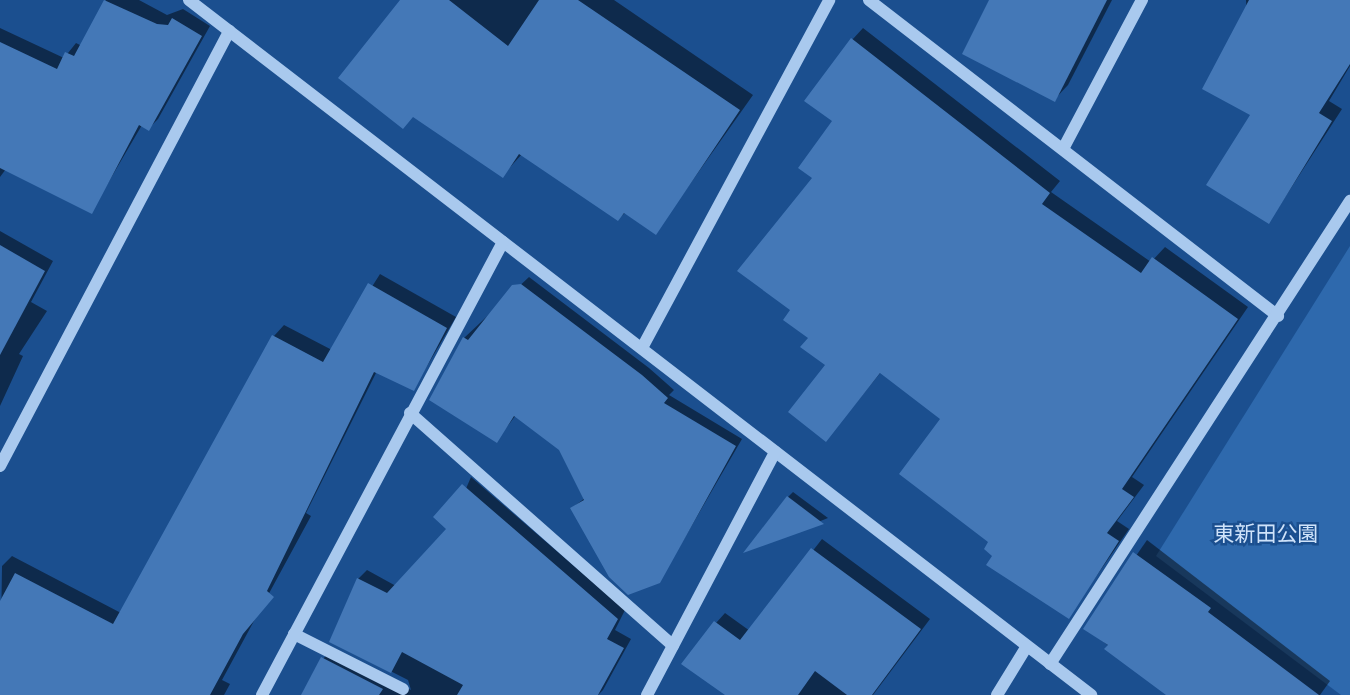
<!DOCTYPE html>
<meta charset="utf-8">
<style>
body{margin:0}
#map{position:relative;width:1350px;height:695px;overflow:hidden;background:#1b4f8f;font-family:"Source Sans 3","Noto Sans JP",sans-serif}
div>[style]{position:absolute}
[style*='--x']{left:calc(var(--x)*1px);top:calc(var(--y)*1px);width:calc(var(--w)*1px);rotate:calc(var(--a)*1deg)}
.green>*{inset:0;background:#2e69ad}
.shadow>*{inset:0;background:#0007}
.building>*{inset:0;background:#4478b7}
.minor>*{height:12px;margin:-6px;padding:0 6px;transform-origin:6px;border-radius:6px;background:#a9c9ee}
span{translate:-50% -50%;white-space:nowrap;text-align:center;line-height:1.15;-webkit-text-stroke:5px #1b4f8f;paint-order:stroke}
.park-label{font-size:21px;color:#cfe3fa}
</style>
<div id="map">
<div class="green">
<div style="clip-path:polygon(1350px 246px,1350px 695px,1341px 695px,1156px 556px)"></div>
</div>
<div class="shadow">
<div style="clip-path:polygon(106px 0,139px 0,167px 15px,183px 9px,210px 26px,158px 119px,149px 128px,142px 125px,91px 212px,6px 169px,0 177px,0 28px,64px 58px,76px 43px,82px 46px)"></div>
<div style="clip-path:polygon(403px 0,614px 0,753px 95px,656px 232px,626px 212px,618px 219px,522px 154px,503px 175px)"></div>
<div style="clip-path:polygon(991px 0,1112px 0,1068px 85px,1054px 100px)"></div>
<div style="clip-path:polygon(1246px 0,1350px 0,1350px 66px,1329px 101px,1342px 109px,1269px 222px,1252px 115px)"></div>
<div style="clip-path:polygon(863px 28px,1060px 181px,1051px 192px,1151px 262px,1165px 247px,1248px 307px,1132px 477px,1144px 485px,1117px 521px,1129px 529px,1068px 617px,994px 555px,943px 419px,881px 372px,826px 440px,827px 365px,793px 310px,815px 178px,848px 116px,852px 40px)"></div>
<div style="clip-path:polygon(0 231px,53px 261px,31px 302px,47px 311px,19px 354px,23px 356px,0 406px)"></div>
<div style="clip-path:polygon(380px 274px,456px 317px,414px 388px,377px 371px,306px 513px,311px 516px,222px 680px,230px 684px,224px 695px,0 695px,2px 566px,12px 556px,121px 613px,274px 336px,284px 325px,332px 350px)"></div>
<div style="clip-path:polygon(529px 277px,649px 368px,674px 390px,669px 395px,742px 439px,659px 582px,572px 508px,585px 498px,561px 449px,516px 415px,496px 441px,464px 338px)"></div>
<div style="clip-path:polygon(471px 477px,625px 610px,615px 630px,631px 639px,603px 690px,598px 695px,314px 695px,323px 659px,331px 650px,411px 690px,408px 680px,331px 641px,358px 579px,367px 570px,396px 586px,449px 528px)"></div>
<div style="clip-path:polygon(793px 492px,828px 518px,748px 550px,788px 497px)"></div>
<div style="clip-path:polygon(822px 539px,930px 619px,873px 695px,728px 695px,716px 623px,725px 613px,750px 631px)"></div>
<div style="clip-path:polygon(1147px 540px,1330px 681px,1320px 695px,1171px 695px,1086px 628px)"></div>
</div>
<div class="building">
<div style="clip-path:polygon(104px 0,157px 24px,168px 25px,172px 18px,202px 36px,149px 131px,139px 125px,92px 214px,0 168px,0 42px,57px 69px,65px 52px,74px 56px)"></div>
<div style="clip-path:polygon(400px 0,449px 0,508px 46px,539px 0,578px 0,740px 110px,656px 235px,624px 213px,618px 221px,519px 154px,503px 178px,413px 117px,403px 129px,338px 78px)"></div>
<div style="clip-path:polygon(989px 0,1107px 0,1055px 102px,962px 54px)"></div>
<div style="clip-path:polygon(1249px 0,1350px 0,1350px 64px,1319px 113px,1332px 121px,1269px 224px,1206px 185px,1250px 115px,1202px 89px)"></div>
<div style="clip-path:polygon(851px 38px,1050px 193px,1042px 204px,1141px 273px,1152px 257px,1238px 319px,1122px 489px,1134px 497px,1107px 533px,1119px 541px,1069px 619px,986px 565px,992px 556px,984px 549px,988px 542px,899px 474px,940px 419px,880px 373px,826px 442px,788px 412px,825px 365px,800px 347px,808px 338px,783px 320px,790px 310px,737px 271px,812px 178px,798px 168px,832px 121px,804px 101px)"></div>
<div style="clip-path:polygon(0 245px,45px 271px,0 355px)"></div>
<div style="clip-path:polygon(368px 283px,447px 328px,414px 391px,374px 372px,267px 591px,274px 597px,243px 634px,210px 695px,0 695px,0 601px,15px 573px,113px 624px,272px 335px,323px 362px)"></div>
<div style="clip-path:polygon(521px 284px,642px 375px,668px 398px,664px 403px,736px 446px,660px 583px,628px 595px,609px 577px,570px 508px,584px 500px,559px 450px,514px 416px,497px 443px,429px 400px,463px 337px,468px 340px,512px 285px)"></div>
<div style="clip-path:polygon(462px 484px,618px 619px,607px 639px,624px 648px,598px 695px,457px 695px,463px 685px,402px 652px,391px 673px,329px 642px,357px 578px,387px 593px,446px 529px,433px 517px)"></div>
<div style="clip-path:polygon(787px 496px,824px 524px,743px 553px)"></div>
<div style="clip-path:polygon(811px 548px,921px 629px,872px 695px,847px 695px,815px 671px,798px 695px,725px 695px,681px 664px,714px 621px,740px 640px)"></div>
<div style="clip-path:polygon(1133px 552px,1211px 608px,1208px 612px,1319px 695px,1166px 695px,1104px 649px,1108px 645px,1083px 629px)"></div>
<div style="clip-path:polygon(321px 657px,383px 689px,379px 695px,301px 695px)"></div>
</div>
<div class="minor">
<div style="--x:189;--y:0;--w:1139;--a:37.61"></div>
<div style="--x:869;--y:0;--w:517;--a:37.69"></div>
<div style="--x:1063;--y:149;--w:169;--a:-62.1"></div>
<div style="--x:642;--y:348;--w:395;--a:-61.7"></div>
<div style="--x:410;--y:413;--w:351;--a:41.5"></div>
<div style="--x:0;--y:466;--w:492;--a:-62.2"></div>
<div style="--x:294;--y:634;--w:122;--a:26.8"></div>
<div style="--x:1050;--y:664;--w:552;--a:-57.06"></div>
<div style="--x:262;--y:695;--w:513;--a:-61.99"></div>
<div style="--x:647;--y:695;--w:275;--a:-62.2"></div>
<div style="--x:997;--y:695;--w:57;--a:-58.5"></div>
</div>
<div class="park-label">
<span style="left:1266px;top:534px">東新田公園</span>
</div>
</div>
